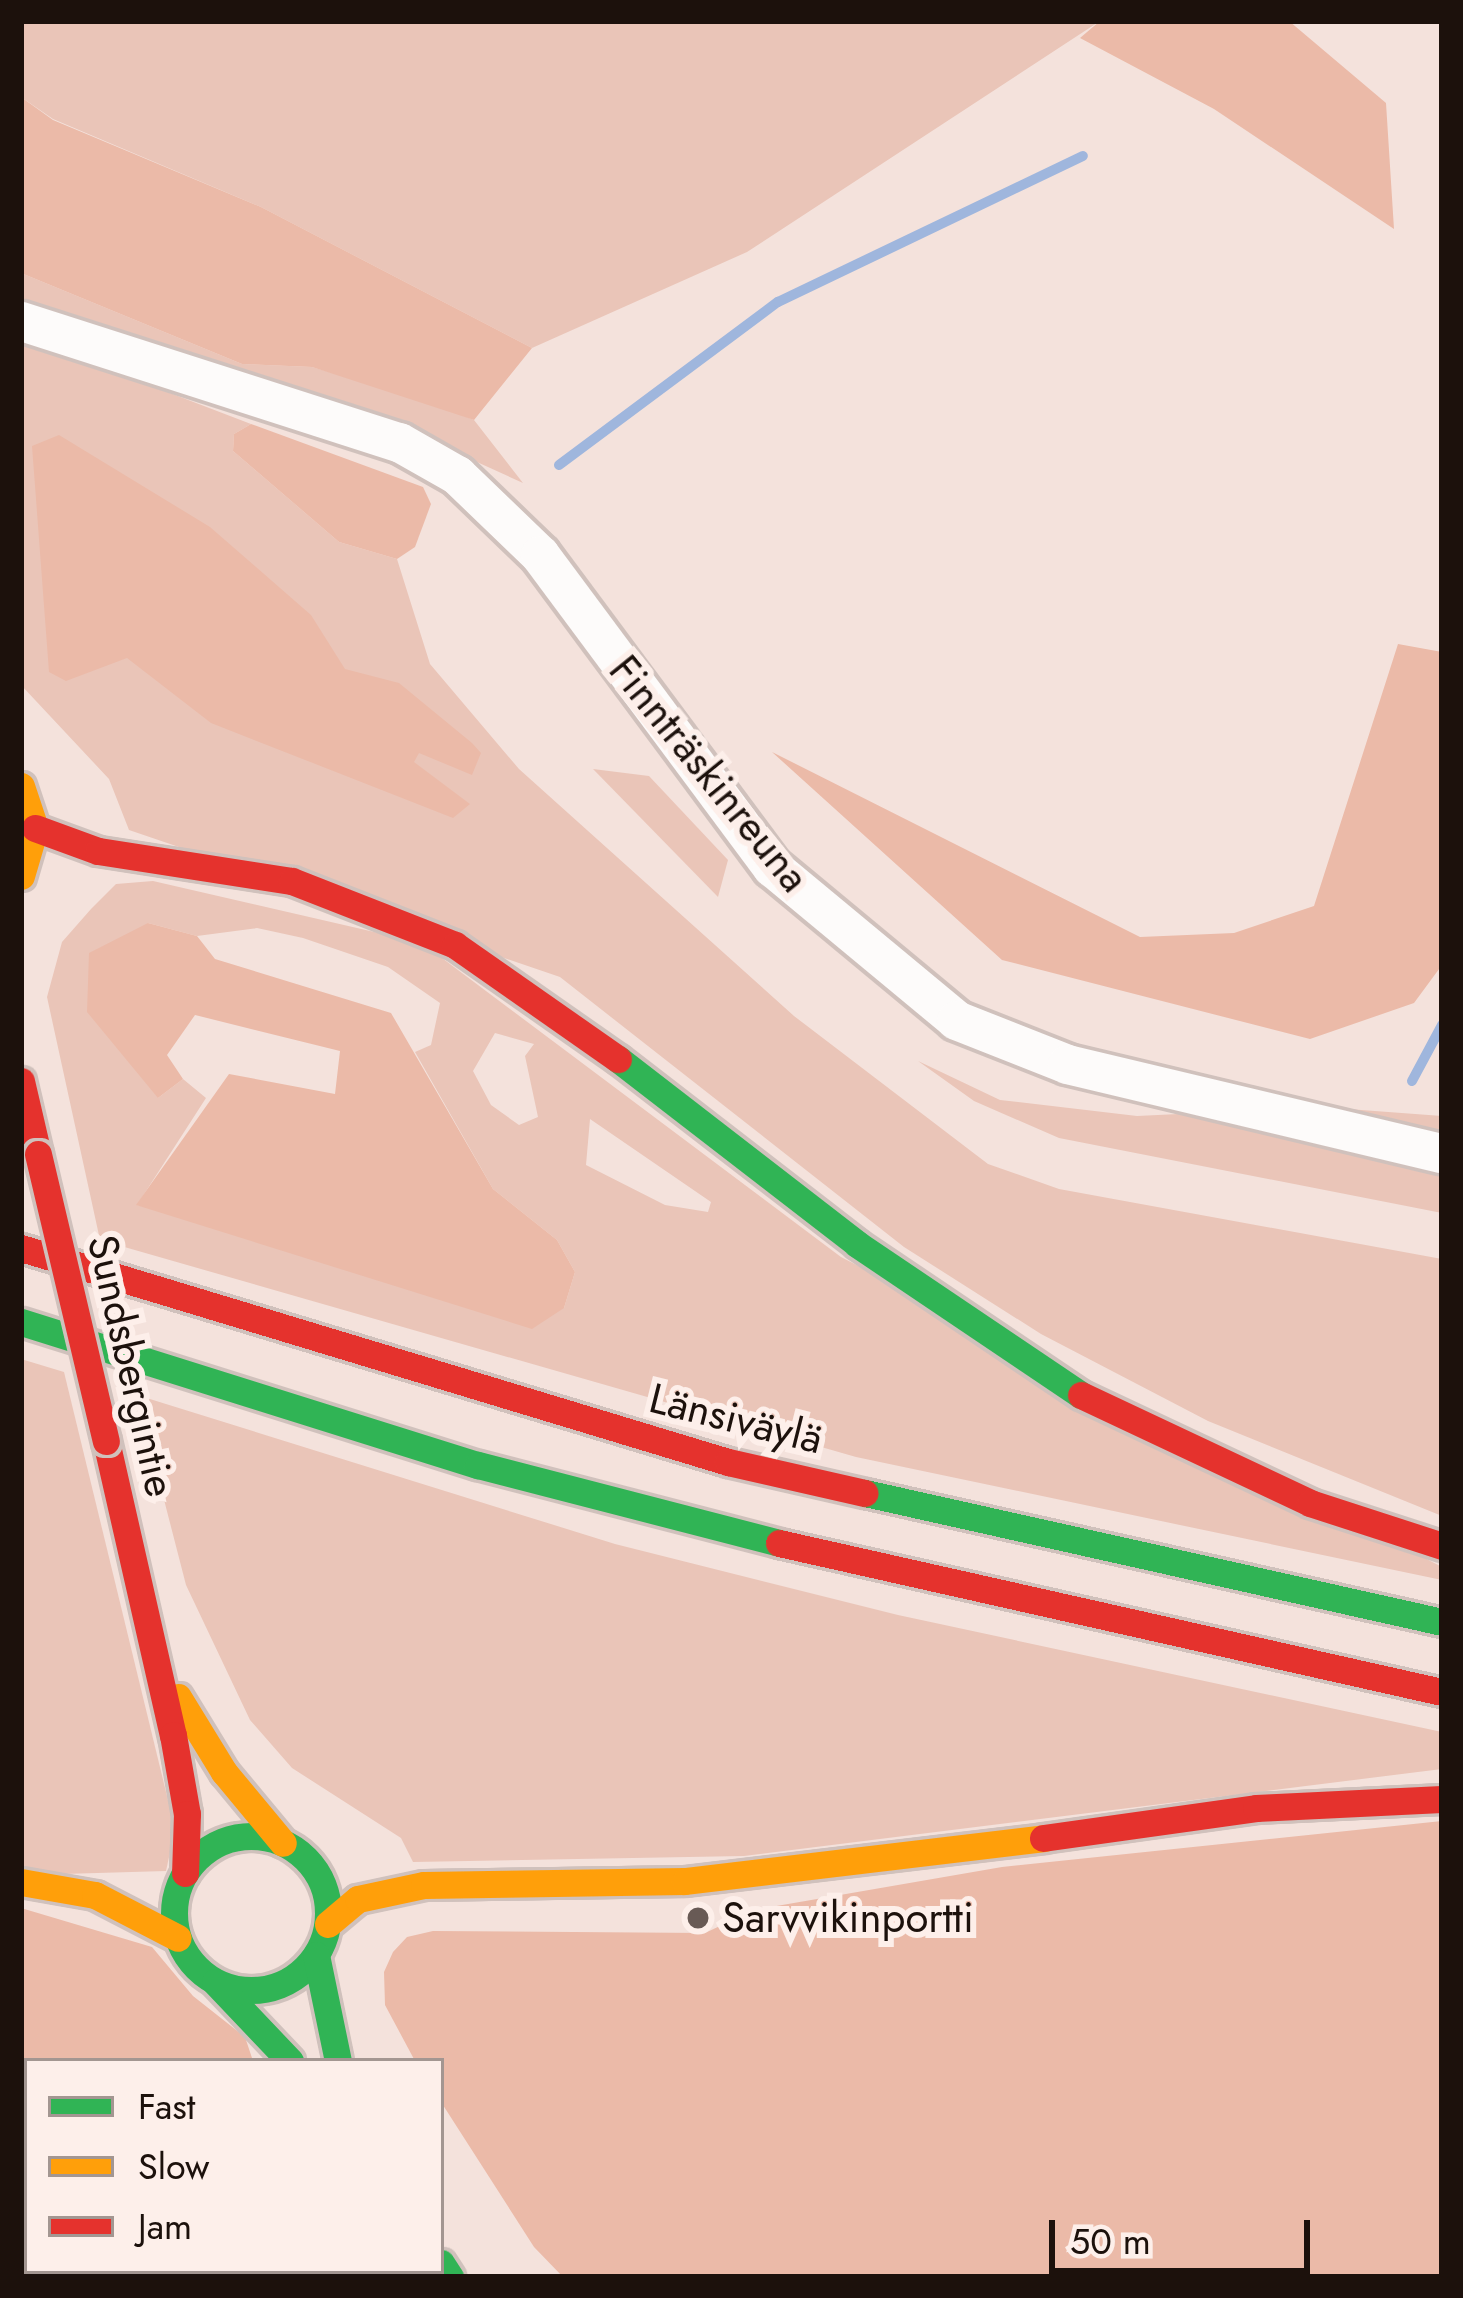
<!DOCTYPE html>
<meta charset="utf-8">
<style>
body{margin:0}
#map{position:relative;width:1463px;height:2298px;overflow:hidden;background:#f4e2dc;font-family:Jost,sans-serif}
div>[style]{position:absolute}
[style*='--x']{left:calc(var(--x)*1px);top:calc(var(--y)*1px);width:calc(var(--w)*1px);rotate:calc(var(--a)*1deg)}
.green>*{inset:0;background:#eac5b8}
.forest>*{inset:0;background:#ebbaa8}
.stream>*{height:10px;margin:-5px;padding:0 5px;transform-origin:5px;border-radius:5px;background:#9fb6dd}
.roads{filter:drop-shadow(3px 0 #d0c1bc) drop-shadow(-3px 0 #d0c1bc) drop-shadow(0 3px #d0c1bc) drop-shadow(0 -3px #d0c1bc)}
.street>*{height:39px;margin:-19.5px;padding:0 19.5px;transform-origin:19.5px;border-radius:19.5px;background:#fdfbfa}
.fast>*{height:27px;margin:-13.5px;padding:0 13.5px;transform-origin:13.5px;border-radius:13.5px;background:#30b455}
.fast>.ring{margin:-13.5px;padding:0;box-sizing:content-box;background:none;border:27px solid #30b455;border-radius:50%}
.slow>*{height:27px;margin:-13.5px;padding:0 13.5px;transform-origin:13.5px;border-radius:13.5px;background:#ff9f0a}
.jam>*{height:27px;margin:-13.5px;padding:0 13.5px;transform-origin:13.5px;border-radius:13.5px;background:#e5322d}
.bridges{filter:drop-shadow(3px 0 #d0c1bc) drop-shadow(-3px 0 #d0c1bc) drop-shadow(0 3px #d0c1bc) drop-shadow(0 -3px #d0c1bc)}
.jam-bridge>*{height:27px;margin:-13.5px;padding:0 13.5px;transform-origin:13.5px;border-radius:13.5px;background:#e5322d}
.dots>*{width:33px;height:33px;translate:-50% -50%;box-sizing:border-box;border:6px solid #fdefea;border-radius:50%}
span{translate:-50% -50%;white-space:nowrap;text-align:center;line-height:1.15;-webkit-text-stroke:12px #fdefea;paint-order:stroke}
.street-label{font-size:42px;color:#1c110c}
.poi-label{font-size:42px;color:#1c110c}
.left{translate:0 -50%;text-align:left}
.frame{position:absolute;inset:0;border:24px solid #1c110c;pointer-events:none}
.legend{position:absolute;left:24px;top:2058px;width:420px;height:216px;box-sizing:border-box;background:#fdefea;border:3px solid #a39691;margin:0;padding:15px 21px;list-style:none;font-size:36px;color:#1c110c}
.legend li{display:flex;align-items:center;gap:24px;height:60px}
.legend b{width:60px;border:3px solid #a39691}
.scale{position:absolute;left:1049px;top:2220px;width:261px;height:54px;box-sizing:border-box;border:6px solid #1c110c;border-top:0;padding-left:15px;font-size:36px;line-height:42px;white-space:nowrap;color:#1c110c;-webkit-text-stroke:9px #fdefea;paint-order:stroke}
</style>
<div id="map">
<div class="green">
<div style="clip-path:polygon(21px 21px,1100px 21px,747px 252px,532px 348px,261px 207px,53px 119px,21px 97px)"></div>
<div style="clip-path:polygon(21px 273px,242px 364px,312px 367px,422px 399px,474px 420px,523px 483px,413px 433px,21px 301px)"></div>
<div style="clip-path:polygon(21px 336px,251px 424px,234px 434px,233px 451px,339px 542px,397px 559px,430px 664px,519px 769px,794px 1016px,988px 1164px,1059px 1189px,1442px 1259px,1442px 1516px,1208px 1421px,1041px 1334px,904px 1247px,560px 977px,129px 830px,109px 779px,21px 685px)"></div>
<div style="clip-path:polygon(593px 769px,649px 776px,728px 860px,718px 897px)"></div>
<div style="clip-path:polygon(evenodd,153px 881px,422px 943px,841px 1257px,1442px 1567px,1442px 1580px,856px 1457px,100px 1240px,47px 997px,62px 942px,91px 909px,116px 884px,153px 881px,148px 923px,197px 936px,257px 928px,303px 938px,388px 967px,440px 1003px,431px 1045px,415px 1052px,493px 1189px,557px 1240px,575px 1272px,564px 1308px,137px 1205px,206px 1098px,183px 1079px,158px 1098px,148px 923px,153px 881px,495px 1033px,534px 1044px,525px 1056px,538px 1117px,519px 1125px,491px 1105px,473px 1071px,495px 1033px,153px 881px,590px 1119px,711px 1202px,708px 1212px,665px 1205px,586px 1165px,590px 1119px)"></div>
<div style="clip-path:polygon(918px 1061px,1000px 1100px,1137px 1116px,1321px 1107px,1442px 1116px,1442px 1213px,1059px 1138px,974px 1101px)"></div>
<div style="clip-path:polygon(21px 1359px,64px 1372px,175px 1829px,166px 1871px,63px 1874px,21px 1866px)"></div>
<div style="clip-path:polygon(137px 1395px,615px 1544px,898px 1615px,1442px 1732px,1442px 1769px,744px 1856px,413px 1862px,401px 1838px,292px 1768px,250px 1720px,186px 1585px)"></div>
</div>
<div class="forest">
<div style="clip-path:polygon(1100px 21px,1289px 21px,1386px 103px,1394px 229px,1214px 109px,1080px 38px)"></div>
<div style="clip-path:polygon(21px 97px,53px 120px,261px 207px,532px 348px,474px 420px,312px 367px,242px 364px,21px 273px)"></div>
<div style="clip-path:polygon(251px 424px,423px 487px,431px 504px,415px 547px,397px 559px,339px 542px,233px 451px,234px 434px)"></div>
<div style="clip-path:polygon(59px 435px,210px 527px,311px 615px,345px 669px,399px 683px,472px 743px,481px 753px,472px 775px,419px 753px,414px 762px,470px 804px,453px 818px,211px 723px,127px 658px,66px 681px,49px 672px,32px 446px)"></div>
<div style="clip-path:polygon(1398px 644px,1442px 652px,1442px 965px,1414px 1003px,1310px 1039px,1002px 960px,772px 752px,1140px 937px,1234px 933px,1314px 906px)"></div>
<div style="clip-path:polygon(148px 923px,197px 936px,215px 959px,391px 1013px,493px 1189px,557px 1240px,575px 1272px,564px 1308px,532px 1329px,136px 1205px,229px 1074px,335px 1094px,340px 1051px,195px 1015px,167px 1055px,183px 1079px,158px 1098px,87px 1012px,89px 953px)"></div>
<div style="clip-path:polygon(1442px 1821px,1442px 2277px,563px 2277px,534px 2247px,441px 2102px,441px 2061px,415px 2061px,385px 2005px,384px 1972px,393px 1952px,407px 1937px,433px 1931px,705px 1933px,754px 1910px,1002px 1867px)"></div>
<div style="clip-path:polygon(21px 1908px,152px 1947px,193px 1996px,245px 2037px,253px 2061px,27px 2061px,27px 2271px,386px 2277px,21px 2277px)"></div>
</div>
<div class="stream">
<div style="--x:559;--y:465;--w:273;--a:-36.7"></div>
<div style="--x:778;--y:302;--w:338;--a:-25.6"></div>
<div style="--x:1412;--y:1081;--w:64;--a:-61.8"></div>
</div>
<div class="roads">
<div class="street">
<div style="--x:21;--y:321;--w:397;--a:17.8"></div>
<div style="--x:399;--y:442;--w:67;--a:29.6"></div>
<div style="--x:457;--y:475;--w:115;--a:43.9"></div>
<div style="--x:540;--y:555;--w:389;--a:53.4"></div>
<div style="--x:772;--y:867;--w:239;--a:39.7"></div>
<div style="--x:956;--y:1020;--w:119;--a:21.6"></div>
<div style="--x:1067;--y:1064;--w:385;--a:13.4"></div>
</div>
<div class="fast">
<div style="--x:618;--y:1059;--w:302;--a:37.7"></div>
<div style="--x:857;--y:1244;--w:270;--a:34"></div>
<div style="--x:21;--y:1322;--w:479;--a:17.4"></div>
<div style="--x:478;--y:1465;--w:311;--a:14.5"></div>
<div style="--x:865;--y:1493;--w:591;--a:12.6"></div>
<div class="ring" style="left:174px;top:1836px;width:127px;height:127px"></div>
<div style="--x:316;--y:1955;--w:108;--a:78.3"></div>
<div style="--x:215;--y:1982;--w:109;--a:46.5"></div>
<div style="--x:441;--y:2263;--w:17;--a:57"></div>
</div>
<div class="slow">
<div style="--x:21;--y:786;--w:44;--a:71.6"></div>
<div style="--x:35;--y:828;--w:50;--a:106.3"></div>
<div style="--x:178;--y:1697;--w:88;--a:58.5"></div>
<div style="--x:224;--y:1772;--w:92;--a:50.3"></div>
<div style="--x:21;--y:1882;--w:75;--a:10"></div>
<div style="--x:95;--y:1895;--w:93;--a:27.4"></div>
<div style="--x:328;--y:1924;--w:39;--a:-40"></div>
<div style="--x:358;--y:1899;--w:67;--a:-12"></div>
<div style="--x:424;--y:1885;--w:261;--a:-0.9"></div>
<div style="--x:685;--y:1881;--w:361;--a:-6.8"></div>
</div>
<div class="jam">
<div style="--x:35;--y:828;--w:67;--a:20.1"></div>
<div style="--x:98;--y:851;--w:196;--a:8.8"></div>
<div style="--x:292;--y:881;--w:175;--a:21.4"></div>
<div style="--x:455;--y:945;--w:199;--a:35"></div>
<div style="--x:21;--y:1081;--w:75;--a:76.9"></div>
<div style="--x:21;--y:1248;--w:739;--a:16.84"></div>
<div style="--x:728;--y:1462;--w:140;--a:12.8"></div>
<div style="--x:1081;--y:1395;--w:253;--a:25.2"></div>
<div style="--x:1310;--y:1503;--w:139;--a:18"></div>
<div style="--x:106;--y:1441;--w:302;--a:77.2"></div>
<div style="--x:173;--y:1735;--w:80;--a:80"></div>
<div style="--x:187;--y:1814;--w:59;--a:91.9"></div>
<div style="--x:779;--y:1543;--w:680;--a:12.67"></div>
<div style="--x:1043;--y:1838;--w:215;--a:-8"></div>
<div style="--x:1256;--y:1808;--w:186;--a:-2.8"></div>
</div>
</div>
<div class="bridges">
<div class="jam-bridge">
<div style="--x:38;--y:1154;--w:295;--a:76.7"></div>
</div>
</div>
<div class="dots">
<div style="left:698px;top:1918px;background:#685a55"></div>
</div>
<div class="street-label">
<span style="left:709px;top:774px;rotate:51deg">Finnträskinreuna</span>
<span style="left:131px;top:1366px;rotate:77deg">Sundsbergintie</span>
<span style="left:736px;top:1419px;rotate:14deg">Länsiväylä</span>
</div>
<div class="poi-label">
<span class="left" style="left:722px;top:1918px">Sarvvikinportti</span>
</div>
<div class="frame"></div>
<ul class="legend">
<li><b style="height:15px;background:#30b455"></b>Fast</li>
<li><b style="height:15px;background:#ff9f0a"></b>Slow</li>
<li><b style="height:15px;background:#e5322d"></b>Jam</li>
</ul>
<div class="scale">50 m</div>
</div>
